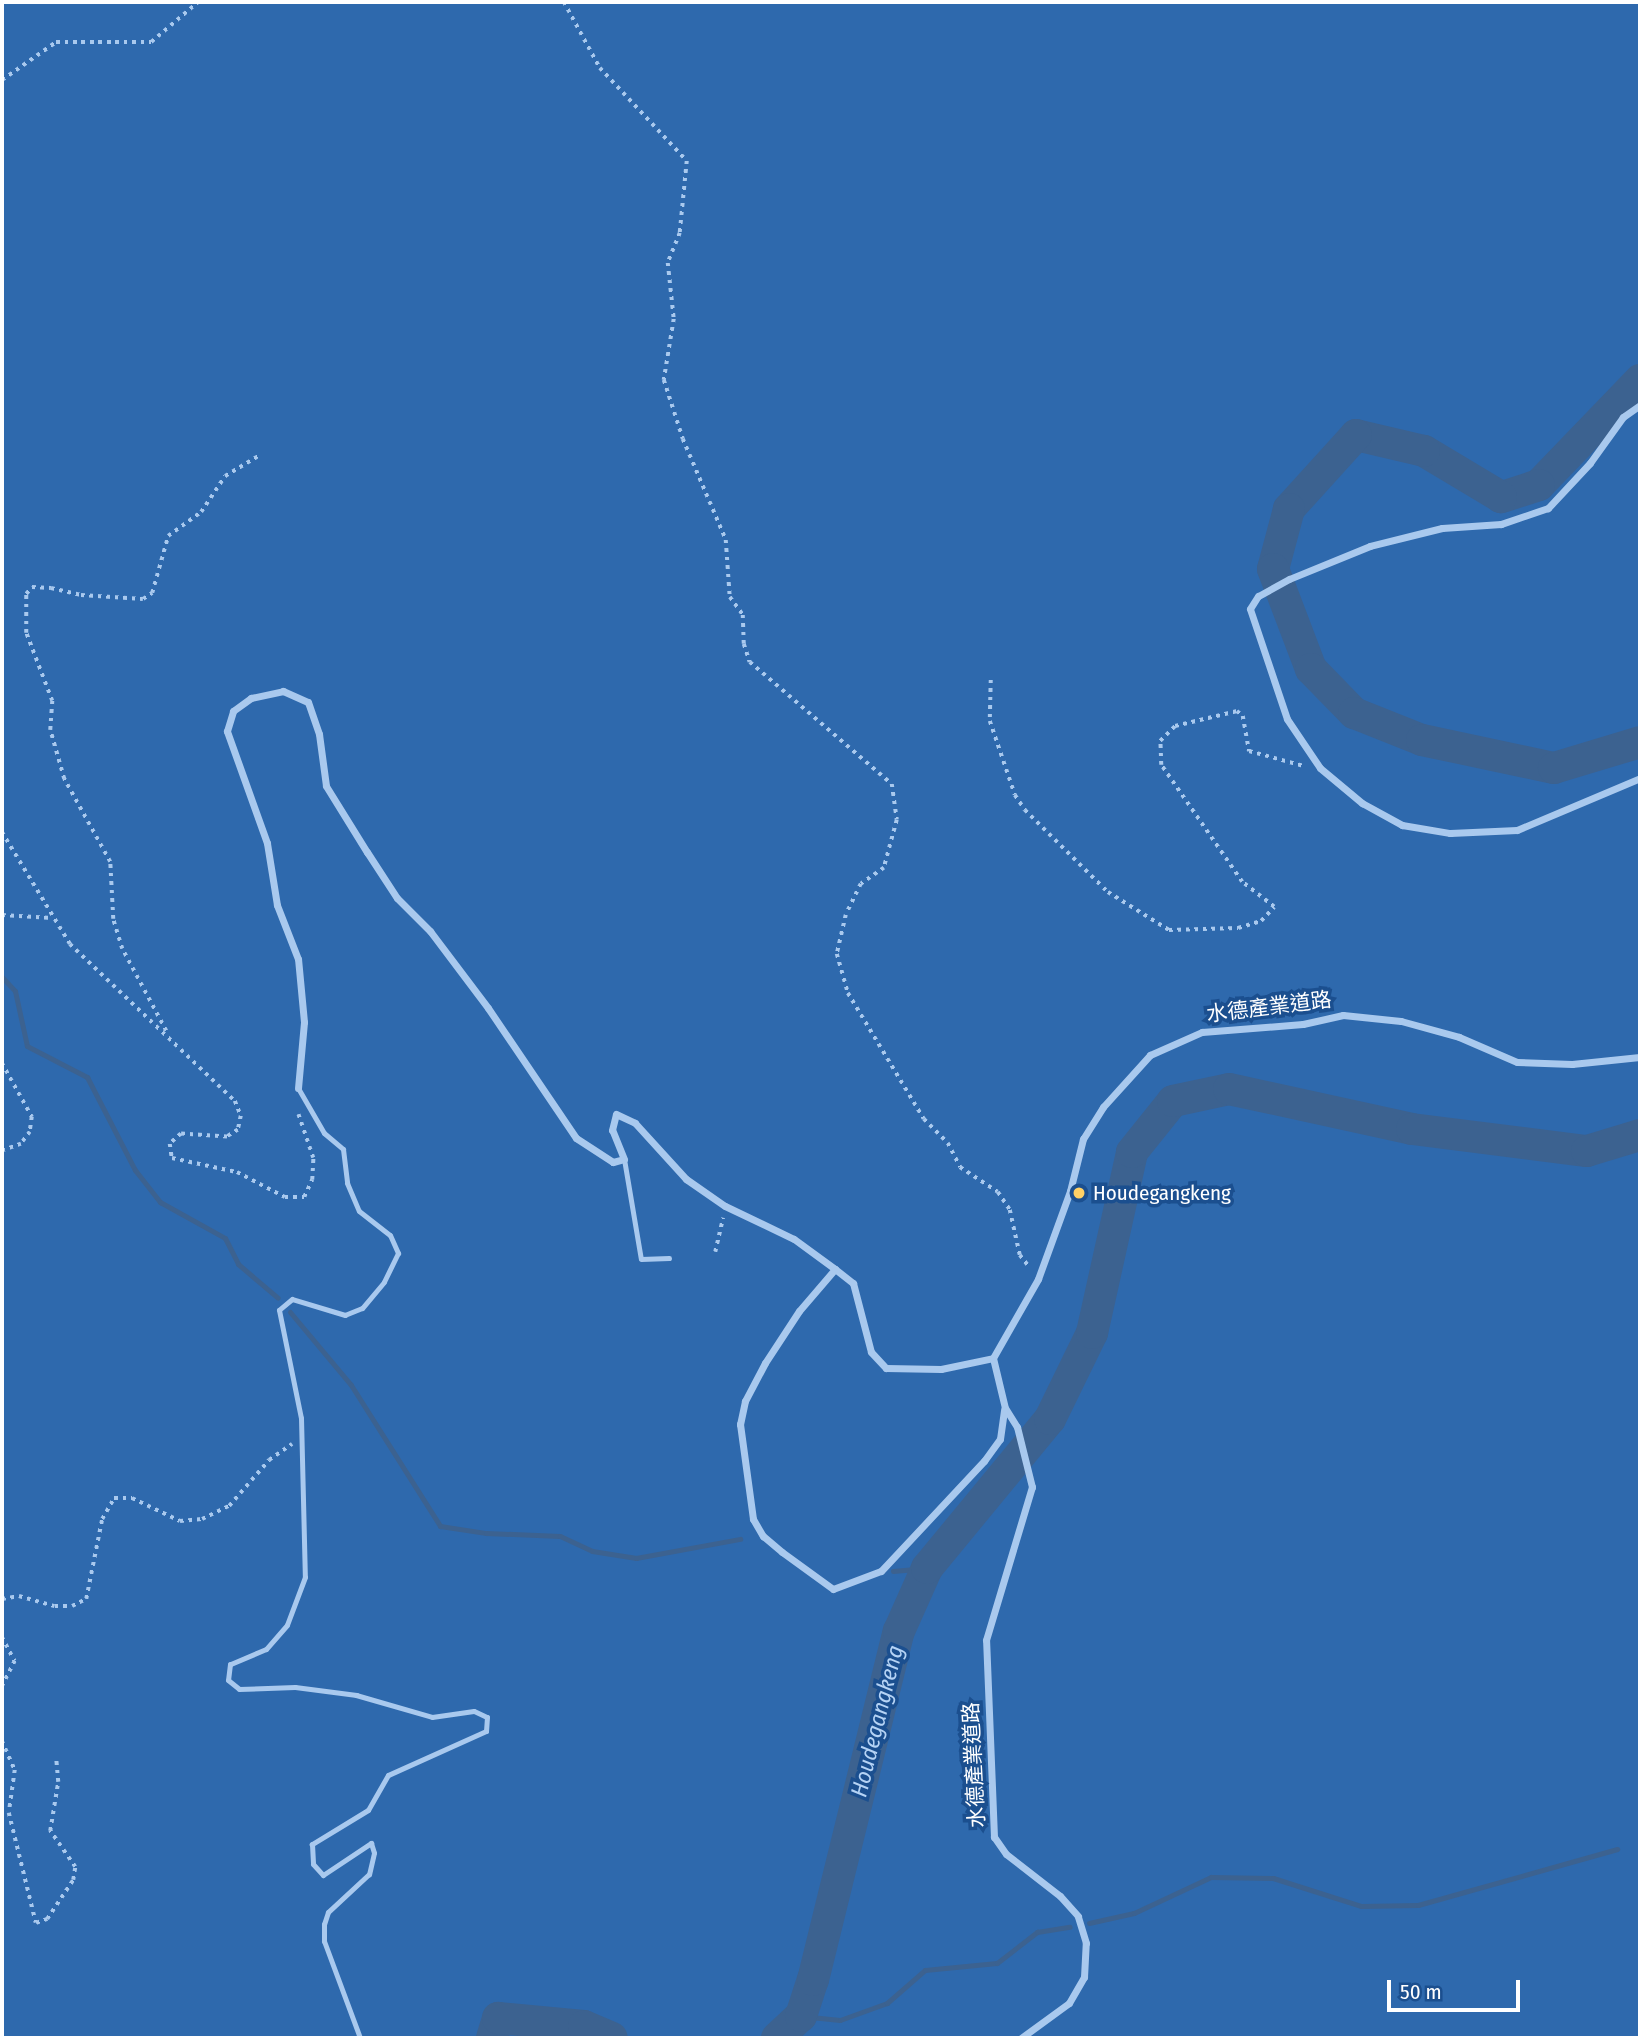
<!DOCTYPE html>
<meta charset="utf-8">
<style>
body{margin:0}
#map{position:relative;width:1642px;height:2040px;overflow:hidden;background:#1b4f8f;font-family:"Fira Sans Condensed","Noto Sans TC",sans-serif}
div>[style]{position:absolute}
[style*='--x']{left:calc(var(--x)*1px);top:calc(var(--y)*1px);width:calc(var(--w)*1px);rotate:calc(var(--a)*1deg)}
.green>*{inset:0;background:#2e69ad;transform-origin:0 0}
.stream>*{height:5px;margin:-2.5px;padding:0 2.5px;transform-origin:2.5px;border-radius:2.5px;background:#3c6290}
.river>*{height:32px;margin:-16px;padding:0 16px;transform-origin:16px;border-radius:16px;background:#3c6290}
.path>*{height:3.5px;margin-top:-1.75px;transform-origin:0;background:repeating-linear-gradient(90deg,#a9c9ee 0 3.5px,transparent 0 8.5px)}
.service>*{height:5px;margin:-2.5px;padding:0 2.5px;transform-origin:2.5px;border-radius:2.5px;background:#a9c9ee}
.minor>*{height:7px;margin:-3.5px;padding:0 3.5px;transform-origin:3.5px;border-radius:3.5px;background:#a9c9ee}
.dots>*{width:19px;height:19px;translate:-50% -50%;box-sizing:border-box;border:4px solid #1b4f8f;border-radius:50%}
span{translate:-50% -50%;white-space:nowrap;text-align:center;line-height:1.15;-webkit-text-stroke:7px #1b4f8f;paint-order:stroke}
.street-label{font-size:21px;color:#fff}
.poi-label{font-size:21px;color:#fff}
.left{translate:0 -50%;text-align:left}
.water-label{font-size:23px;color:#b5d3f5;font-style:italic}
.frame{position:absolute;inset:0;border:4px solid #fff;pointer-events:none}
.scale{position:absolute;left:1387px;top:1980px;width:133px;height:32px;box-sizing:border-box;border:4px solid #fff;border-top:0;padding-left:9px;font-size:21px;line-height:24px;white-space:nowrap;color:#fff;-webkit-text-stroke:5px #1b4f8f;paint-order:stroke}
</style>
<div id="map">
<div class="green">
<div style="left:2px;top:2px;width:1638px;height:2036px"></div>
</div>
<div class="stream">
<div style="--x:2;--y:977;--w:19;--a:47"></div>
<div style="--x:15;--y:991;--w:56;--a:77.7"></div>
<div style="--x:27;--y:1046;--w:68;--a:27.3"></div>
<div style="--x:87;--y:1077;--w:105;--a:62.7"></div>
<div style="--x:135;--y:1170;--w:41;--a:52"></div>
<div style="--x:160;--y:1202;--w:74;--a:29"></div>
<div style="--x:225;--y:1238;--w:29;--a:63"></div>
<div style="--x:238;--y:1264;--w:52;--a:40.4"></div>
<div style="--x:290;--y:1312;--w:95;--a:50.1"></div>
<div style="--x:351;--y:1385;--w:167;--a:57.7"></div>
<div style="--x:440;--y:1526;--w:47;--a:8.7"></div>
<div style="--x:486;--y:1533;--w:74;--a:2.3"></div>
<div style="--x:560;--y:1536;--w:35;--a:25"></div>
<div style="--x:592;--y:1551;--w:45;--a:9"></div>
<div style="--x:636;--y:1558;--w:106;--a:-10.4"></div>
<div style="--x:893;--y:1571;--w:34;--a:-5"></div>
<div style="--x:1089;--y:1923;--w:46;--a:-12.5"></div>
<div style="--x:1134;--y:1913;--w:85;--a:-25.1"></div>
<div style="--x:1211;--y:1877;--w:62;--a:0.9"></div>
<div style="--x:1273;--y:1878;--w:92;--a:17.7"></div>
<div style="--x:1361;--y:1906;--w:57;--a:-1"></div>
<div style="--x:1418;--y:1905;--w:207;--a:-15.7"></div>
<div style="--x:801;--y:2016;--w:39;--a:6"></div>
<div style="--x:840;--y:2020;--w:50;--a:-19.9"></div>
<div style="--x:887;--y:2003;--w:50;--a:-41"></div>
<div style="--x:925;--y:1970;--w:72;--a:-5.6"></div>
<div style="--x:997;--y:1963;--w:51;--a:-37.8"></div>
<div style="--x:1037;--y:1932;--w:33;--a:-9"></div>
</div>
<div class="river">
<div style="--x:1640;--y:380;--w:146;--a:133.9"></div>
<div style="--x:1539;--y:485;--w:40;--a:162"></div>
<div style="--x:1501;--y:497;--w:90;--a:-149.1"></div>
<div style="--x:1424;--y:451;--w:70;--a:-166.8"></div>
<div style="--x:1356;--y:435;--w:100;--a:132.2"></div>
<div style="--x:1289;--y:509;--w:62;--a:104.9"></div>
<div style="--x:1273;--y:569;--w:107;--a:69.2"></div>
<div style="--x:1311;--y:669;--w:62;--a:45.7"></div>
<div style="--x:1354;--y:713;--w:73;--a:21.7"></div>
<div style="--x:1422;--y:740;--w:135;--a:12"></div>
<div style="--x:1554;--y:768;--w:90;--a:-16.8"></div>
<div style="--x:492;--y:2038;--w:21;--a:-73"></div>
<div style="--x:498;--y:2018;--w:86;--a:5.3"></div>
<div style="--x:584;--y:2026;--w:30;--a:23"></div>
<div style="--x:777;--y:2038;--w:33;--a:-43"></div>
<div style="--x:801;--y:2016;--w:38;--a:-72"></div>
<div style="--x:813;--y:1980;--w:359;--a:-76.2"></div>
<div style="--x:899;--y:1631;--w:69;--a:-66"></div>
<div style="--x:927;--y:1568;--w:193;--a:-50.5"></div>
<div style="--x:1050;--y:1419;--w:96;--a:-64"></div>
<div style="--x:1092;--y:1333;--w:185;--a:-77.5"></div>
<div style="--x:1132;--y:1152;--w:65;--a:-51.2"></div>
<div style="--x:1173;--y:1101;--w:57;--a:-12.1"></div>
<div style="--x:1229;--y:1089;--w:187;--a:12.3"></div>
<div style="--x:1412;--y:1129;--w:176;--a:7.2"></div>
<div style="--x:1587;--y:1151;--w:55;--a:-16.8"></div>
</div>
<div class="path">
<div style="--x:564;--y:2;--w:75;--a:61.4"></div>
<div style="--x:600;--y:68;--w:127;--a:46.9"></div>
<div style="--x:687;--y:161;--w:72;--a:95.6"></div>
<div style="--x:680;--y:233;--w:32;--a:112"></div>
<div style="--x:668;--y:263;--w:56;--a:83.9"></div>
<div style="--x:674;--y:319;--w:62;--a:99.3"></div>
<div style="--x:664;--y:380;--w:62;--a:72.1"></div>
<div style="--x:683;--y:439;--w:110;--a:66.9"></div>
<div style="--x:726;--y:540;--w:57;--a:86"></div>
<div style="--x:730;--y:597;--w:22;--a:54"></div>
<div style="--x:743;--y:615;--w:29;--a:88"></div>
<div style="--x:744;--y:644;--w:19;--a:72"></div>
<div style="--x:750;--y:662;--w:187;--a:40.7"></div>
<div style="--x:892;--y:784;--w:36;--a:82"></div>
<div style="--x:897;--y:820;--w:50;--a:105.2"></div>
<div style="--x:884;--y:868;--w:28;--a:145"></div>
<div style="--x:861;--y:884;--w:34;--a:116"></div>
<div style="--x:846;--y:915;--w:40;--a:103"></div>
<div style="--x:837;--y:954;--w:41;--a:74.2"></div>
<div style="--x:848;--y:993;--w:147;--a:58.9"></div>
<div style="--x:924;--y:1119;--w:34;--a:45"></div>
<div style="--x:948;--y:1143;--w:27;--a:63"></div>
<div style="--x:960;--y:1167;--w:45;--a:33.3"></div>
<div style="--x:998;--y:1192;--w:22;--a:56"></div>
<div style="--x:1010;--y:1210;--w:46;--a:77.5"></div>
<div style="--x:1020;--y:1255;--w:16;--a:52"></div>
<div style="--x:2;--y:80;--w:66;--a:-35.1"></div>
<div style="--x:56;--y:42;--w:95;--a:0"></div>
<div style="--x:151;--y:42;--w:62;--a:-40.4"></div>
<div style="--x:991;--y:680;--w:41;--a:91.4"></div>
<div style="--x:990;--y:721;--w:78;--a:71.3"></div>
<div style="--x:1015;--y:795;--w:18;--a:56"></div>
<div style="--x:1025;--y:810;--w:117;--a:44.7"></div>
<div style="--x:1108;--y:892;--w:72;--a:31.9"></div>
<div style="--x:1169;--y:930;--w:69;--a:-1.7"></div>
<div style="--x:1238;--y:928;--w:24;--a:-17"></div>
<div style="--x:1261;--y:921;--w:19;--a:-47"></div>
<div style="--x:1274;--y:907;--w:41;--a:-142"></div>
<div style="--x:1242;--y:882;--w:142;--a:-124.7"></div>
<div style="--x:1161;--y:765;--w:24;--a:-92"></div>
<div style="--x:1160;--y:741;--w:21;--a:-45"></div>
<div style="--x:1175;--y:726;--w:64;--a:-13.6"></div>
<div style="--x:1237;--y:711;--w:8;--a:40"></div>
<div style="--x:1243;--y:716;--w:36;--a:80"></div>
<div style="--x:1249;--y:751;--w:57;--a:15.3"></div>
<div style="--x:2;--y:832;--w:131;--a:58.7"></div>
<div style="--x:70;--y:944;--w:228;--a:43.6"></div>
<div style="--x:235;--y:1101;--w:16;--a:68"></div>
<div style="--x:241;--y:1116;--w:14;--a:102"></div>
<div style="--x:238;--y:1130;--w:13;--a:148"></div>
<div style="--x:227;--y:1137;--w:46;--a:-176.3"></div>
<div style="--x:181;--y:1134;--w:15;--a:138"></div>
<div style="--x:170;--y:1144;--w:14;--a:82"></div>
<div style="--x:172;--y:1158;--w:66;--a:12.2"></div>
<div style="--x:237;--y:1172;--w:54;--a:27.5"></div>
<div style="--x:285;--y:1197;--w:19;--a:0"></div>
<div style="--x:304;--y:1197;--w:19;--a:-65"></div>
<div style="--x:312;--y:1180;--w:22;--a:-87"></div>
<div style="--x:313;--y:1158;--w:46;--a:-108.8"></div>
<div style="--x:2;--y:915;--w:50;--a:3.4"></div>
<div style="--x:166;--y:1031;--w:93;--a:-118.2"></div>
<div style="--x:122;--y:949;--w:31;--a:-107"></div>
<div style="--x:113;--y:919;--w:57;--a:-93"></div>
<div style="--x:110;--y:862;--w:95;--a:-119"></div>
<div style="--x:64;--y:779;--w:51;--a:-105.9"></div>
<div style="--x:50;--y:730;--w:29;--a:-86"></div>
<div style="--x:52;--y:701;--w:73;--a:-110.9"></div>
<div style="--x:26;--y:633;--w:39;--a:-90"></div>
<div style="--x:26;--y:594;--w:9;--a:-49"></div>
<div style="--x:32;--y:587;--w:19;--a:3"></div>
<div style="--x:51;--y:588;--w:31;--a:13"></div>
<div style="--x:81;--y:595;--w:62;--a:3.7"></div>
<div style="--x:143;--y:599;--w:11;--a:-34"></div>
<div style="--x:152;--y:593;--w:59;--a:-74.3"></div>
<div style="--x:168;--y:536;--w:41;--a:-36"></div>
<div style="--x:201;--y:512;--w:43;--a:-56.3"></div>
<div style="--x:225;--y:476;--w:41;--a:-31"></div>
<div style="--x:2;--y:1063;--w:62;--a:60.9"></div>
<div style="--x:32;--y:1117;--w:15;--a:98"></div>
<div style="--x:30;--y:1132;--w:15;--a:127"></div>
<div style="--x:21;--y:1144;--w:20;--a:160"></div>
<div style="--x:715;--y:1252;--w:35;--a:-77"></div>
<div style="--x:2;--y:1599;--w:17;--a:-10"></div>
<div style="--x:19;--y:1596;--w:37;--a:16"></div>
<div style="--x:55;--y:1606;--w:17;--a:0"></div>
<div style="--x:72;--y:1606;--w:16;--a:-27"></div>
<div style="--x:86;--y:1599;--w:82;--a:-78.7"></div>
<div style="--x:102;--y:1519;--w:24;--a:-60"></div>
<div style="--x:114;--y:1498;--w:18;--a:0"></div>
<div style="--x:132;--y:1498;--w:53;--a:25.6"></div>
<div style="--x:180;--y:1521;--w:22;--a:-5"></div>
<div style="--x:202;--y:1519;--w:30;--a:-26"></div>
<div style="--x:229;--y:1506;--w:61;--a:-49"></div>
<div style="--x:269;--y:1460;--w:28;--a:-35"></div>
<div style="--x:2;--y:1637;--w:27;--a:62"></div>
<div style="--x:15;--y:1661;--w:28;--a:117"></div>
<div style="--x:2;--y:1741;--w:32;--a:66"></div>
<div style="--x:15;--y:1770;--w:43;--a:97.9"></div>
<div style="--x:9;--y:1813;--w:113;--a:76.2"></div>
<div style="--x:36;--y:1923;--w:12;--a:-20"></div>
<div style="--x:47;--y:1919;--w:47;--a:-56.3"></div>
<div style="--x:73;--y:1880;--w:13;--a:-81"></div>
<div style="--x:75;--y:1867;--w:44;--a:-124.8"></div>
<div style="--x:50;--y:1831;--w:50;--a:-80.7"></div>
<div style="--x:58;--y:1782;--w:24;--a:-95"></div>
</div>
<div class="service">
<div style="--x:298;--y:1088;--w:52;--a:60"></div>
<div style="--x:324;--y:1133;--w:25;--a:40"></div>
<div style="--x:343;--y:1149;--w:34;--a:83"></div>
<div style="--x:347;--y:1183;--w:30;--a:67"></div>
<div style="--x:359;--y:1211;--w:39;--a:38"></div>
<div style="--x:390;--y:1235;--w:20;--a:66"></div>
<div style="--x:398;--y:1253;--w:32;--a:116"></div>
<div style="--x:384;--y:1282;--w:34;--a:130"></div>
<div style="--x:362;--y:1308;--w:18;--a:158"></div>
<div style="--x:345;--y:1315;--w:55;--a:-163.2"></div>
<div style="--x:292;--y:1299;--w:17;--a:140"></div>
<div style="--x:279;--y:1310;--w:110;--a:78.5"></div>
<div style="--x:301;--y:1418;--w:159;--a:88.6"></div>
<div style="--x:305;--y:1577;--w:51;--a:110.6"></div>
<div style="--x:287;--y:1625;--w:32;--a:131"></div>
<div style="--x:266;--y:1649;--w:39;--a:157"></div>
<div style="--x:230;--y:1664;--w:16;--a:97"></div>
<div style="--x:228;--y:1680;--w:14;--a:39"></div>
<div style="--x:239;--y:1689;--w:56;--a:-2"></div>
<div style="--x:295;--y:1687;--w:62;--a:7.5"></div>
<div style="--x:356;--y:1695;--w:79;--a:16.1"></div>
<div style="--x:432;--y:1717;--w:42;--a:-8.1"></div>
<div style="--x:474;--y:1711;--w:14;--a:25"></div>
<div style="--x:487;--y:1717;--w:14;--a:94"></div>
<div style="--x:486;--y:1731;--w:107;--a:155.8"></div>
<div style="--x:388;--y:1775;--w:40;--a:119.7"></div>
<div style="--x:368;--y:1810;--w:66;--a:148.7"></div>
<div style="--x:312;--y:1844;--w:20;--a:87"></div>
<div style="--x:313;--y:1864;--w:15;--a:48"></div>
<div style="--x:323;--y:1875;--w:58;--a:-33.7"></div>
<div style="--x:371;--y:1843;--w:10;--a:73"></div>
<div style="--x:374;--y:1853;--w:22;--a:103"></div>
<div style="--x:369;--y:1874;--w:56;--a:137.2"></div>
<div style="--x:328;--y:1912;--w:13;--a:108"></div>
<div style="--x:324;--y:1924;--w:17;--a:90"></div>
<div style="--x:324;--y:1941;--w:103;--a:69.6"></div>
<div style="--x:624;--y:1159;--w:101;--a:80.4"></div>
<div style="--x:641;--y:1259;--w:28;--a:-2"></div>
</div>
<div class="minor">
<div style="--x:1640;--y:405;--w:21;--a:145"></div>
<div style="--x:1623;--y:417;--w:57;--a:125.7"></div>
<div style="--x:1590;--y:463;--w:62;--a:133"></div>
<div style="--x:1548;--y:508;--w:50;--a:161.2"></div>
<div style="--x:1501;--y:524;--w:59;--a:176.1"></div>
<div style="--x:1442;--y:528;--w:74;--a:166"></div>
<div style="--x:1370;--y:546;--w:87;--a:157.8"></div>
<div style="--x:1289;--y:579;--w:35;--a:151"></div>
<div style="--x:1258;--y:596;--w:15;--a:122"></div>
<div style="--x:1250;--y:609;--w:116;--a:71.4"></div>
<div style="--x:1287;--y:719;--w:59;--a:56"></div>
<div style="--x:1320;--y:768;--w:55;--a:39.8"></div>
<div style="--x:1362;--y:803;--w:46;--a:28.8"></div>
<div style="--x:1402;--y:825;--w:49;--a:9.5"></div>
<div style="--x:1450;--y:833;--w:67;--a:-2.6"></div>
<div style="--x:1517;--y:830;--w:134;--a:-22.9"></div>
<div style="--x:298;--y:1088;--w:66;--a:-84.8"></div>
<div style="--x:304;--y:1022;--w:63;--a:-95.4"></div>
<div style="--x:298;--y:959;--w:58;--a:-111.3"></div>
<div style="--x:277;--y:905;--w:63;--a:-99.2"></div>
<div style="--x:267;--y:843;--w:119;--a:-109.7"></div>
<div style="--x:227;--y:731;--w:21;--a:-73"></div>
<div style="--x:233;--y:711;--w:22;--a:-36"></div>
<div style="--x:251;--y:698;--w:33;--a:-12"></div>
<div style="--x:283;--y:691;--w:27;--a:24"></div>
<div style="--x:308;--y:702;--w:34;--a:71"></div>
<div style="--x:319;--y:734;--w:52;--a:82.3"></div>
<div style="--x:326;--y:786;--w:78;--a:58.2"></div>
<div style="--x:367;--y:852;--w:55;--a:56.9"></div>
<div style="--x:397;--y:898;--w:47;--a:45"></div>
<div style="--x:430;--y:931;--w:96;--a:53"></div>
<div style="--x:488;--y:1008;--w:157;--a:55.9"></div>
<div style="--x:576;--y:1138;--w:44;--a:33"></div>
<div style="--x:613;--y:1162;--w:11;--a:-15"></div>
<div style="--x:624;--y:1159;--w:31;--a:-112"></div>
<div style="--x:612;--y:1130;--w:16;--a:-76"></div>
<div style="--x:616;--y:1114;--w:21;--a:25"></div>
<div style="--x:635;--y:1123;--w:76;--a:47.7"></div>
<div style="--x:686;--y:1179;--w:47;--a:34.7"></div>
<div style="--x:725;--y:1206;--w:76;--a:25.6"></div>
<div style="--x:794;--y:1239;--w:51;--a:36.2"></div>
<div style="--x:835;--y:1269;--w:23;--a:38"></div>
<div style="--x:853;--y:1283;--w:71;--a:75.4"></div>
<div style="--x:871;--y:1352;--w:22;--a:47"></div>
<div style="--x:886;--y:1368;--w:55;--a:1"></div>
<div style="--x:941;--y:1369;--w:53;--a:-11.9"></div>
<div style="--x:835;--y:1269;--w:55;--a:130.6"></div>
<div style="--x:799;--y:1311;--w:62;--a:123.2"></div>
<div style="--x:765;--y:1363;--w:43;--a:117.8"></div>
<div style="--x:745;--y:1401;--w:24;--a:102"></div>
<div style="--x:740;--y:1424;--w:96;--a:82.2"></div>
<div style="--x:753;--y:1519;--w:20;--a:60"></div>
<div style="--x:763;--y:1536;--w:25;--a:40"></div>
<div style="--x:782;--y:1552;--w:63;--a:36"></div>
<div style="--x:833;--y:1589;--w:51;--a:-20.6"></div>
<div style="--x:881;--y:1571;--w:151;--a:-46.9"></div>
<div style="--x:984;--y:1461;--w:27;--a:-54"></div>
<div style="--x:1000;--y:1439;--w:30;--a:-82"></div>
<div style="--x:1021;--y:2038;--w:59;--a:-36.1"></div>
<div style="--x:1069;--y:2003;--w:30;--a:-60"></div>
<div style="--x:1084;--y:1977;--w:34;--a:-87"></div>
<div style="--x:1086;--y:1943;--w:28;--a:-107"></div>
<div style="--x:1078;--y:1916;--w:27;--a:-132"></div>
<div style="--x:1060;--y:1896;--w:68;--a:-142.1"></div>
<div style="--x:1006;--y:1854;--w:21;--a:-125"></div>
<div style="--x:994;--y:1837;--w:197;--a:-92.3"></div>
<div style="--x:986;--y:1640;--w:160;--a:-73.3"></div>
<div style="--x:1032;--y:1487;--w:62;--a:-104"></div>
<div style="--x:1017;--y:1427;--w:22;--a:-122"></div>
<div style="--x:1005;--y:1408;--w:51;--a:-103.5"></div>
<div style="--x:993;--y:1358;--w:91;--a:-60.3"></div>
<div style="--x:1038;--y:1279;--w:94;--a:-70"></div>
<div style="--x:1070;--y:1191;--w:54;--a:-76"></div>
<div style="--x:1083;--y:1139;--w:38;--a:-58"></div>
<div style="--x:1103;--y:1107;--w:70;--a:-47.9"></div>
<div style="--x:1150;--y:1055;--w:57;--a:-23.9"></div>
<div style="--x:1202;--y:1032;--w:101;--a:-4.5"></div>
<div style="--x:1303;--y:1024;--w:41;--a:-12.7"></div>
<div style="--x:1343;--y:1015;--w:58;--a:5.9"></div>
<div style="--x:1401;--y:1021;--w:60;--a:15.4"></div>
<div style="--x:1459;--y:1037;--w:63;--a:23.3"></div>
<div style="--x:1517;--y:1062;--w:55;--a:2.1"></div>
<div style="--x:1572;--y:1064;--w:68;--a:-5.9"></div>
</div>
<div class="dots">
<div style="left:1079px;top:1193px;background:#ffd166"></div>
</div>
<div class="street-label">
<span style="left:1269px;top:1007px;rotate:-7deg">水德產業道路</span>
<span style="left:974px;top:1765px;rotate:-93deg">水德產業道路</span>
</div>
<div class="poi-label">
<span class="left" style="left:1093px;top:1193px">Houdegangkeng</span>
</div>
<div class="water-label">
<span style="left:877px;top:1721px;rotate:-76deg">Houdegangkeng</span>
</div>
<div class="frame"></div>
<div class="scale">50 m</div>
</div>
